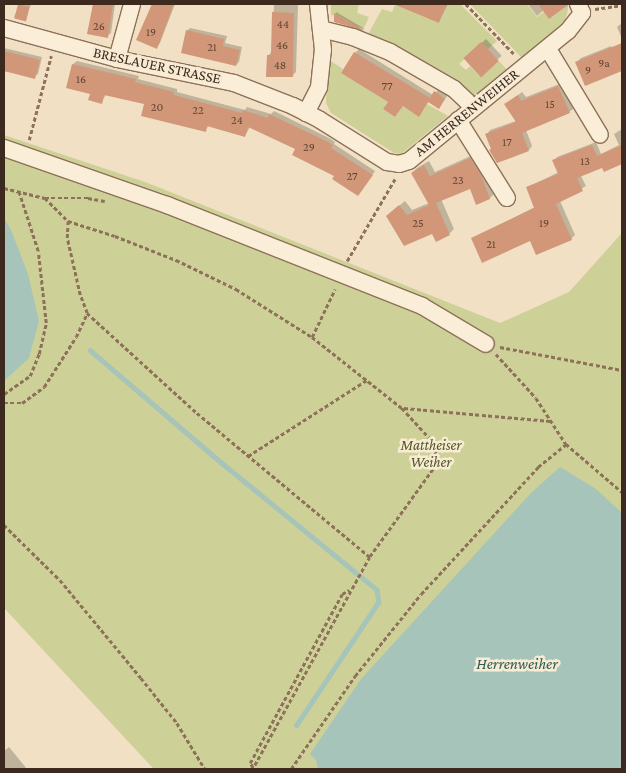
<!DOCTYPE html>
<style>
body{margin:0}
#map{position:relative;width:626px;height:773px;overflow:hidden;background:#f1e0c4;font-family:"Crimson Pro",serif}
div>[style]{position:absolute}
[style*='--x']{left:calc(var(--x)*1px);top:calc(var(--y)*1px);width:calc(var(--w)*1px);rotate:calc(var(--a)*1deg)}
.green>*{inset:0;background:#cdd097}
.water>*{inset:0;background:#a6c4b9}
.shadow>*{inset:0;background:#0003;transform-origin:0 0}
.stream>*{height:4.5px;margin:-2.25px;padding:0 2.25px;transform-origin:2.25px;border-radius:2.25px;background:#a6c4b9}
.building>*{inset:0;background:#d19778;transform-origin:0 0}
.path>*{height:2.5px;margin-top:-1.25px;transform-origin:0;background:repeating-linear-gradient(90deg,#8d7159 0 4px,transparent 0 6.5px)}
.roads{filter:drop-shadow(1px 0 #8d7159) drop-shadow(-1px 0 #8d7159) drop-shadow(0 1px #8d7159) drop-shadow(0 -1px #8d7159)}
.minor>*{height:16px;margin:-8px;padding:0 8px;transform-origin:8px;border-radius:8px;background:#fbeed8}
span{translate:-50% -50%;white-space:nowrap;text-align:center;line-height:1.15;-webkit-text-stroke:5px #f8ebd4;paint-order:stroke}
.number-label{font-size:12px;color:#614534}
.number-label span{-webkit-text-stroke-width:0}
.street-label{font-size:15px;color:#3c2a1e}
.park-label{font-size:15px;color:#4f5923;font-style:italic}
.water-label{font-size:16px;color:#2c5c56;font-style:italic}
.frame{position:absolute;inset:0;border:5px solid #3c2a1e;pointer-events:none}
</style>
<div id="map">
<div class="green">
<div style="clip-path:polygon(331px 4px,359px 4px,357px 13px,369px 17px,363px 30px,347px 32px,350px 22px,339px 16px,331px 15px)"></div>
<div style="clip-path:polygon(447px 4px,460px 4px,497px 41px,488px 49px,481px 43px,459px 64px,466px 70px,470px 66px,481px 77px,499px 61px,507px 70px,471px 100px,366px 38px,382px 9px,392px 12px,395px 5px,439px 23px)"></div>
<div style="clip-path:polygon(470px 4px,527px 4px,537px 17px,544px 12px,549px 19px,564px 8px,561px 4px,568px 4px,568px 9px,565px 21px,523px 59px)"></div>
<div style="clip-path:polygon(331px 61px,343px 69px,341px 73px,388px 102px,383px 109px,395px 117px,403px 106px,419px 116px,427px 104px,448px 116px,401px 154px,394px 153px,331px 113px,326px 103px,327px 76px)"></div>
<div style="clip-path:polygon(4px 135px,145px 182px,500px 323px,569px 292px,622px 233px,622px 769px,154px 769px,150px 765px,4px 608px)"></div>
</div>
<div class="water">
<div style="clip-path:polygon(4px 218px,11px 230px,28px 274px,39px 321px,29px 358px,4px 381px)"></div>
<div style="clip-path:polygon(560px 467px,596px 489px,622px 513px,622px 769px,318px 769px,316px 760px,310px 754px,361px 679px,531px 493px)"></div>
</div>
<div class="shadow">
<div style="clip-path:polygon(20px 4px,31px 5px,24px 20px,14px 17px)"></div>
<div style="clip-path:polygon(94px 4px,115px 4px,111px 33px,107px 36px,88px 33px)"></div>
<div style="clip-path:polygon(153px 4px,175px 4px,160px 43px,157px 47px,138px 39px)"></div>
<div style="clip-path:polygon(274px 4px,298px 4px,296px 72px,292px 76px,268px 56px,272px 51px)"></div>
<div style="clip-path:polygon(396px 4px,448px 4px,439px 21px)"></div>
<div style="clip-path:polygon(528px 4px,567px 4px,563px 7px,544px 10px,537px 16px)"></div>
<div style="clip-path:polygon(336px 12px,365px 29px,335px 21px)"></div>
<div style="clip-path:polygon(622px 23px,622px 39px,617px 27px)"></div>
<div style="clip-path:polygon(190px 28px,227px 36px,225px 43px,242px 47px,239px 62px,236px 65px,187px 31px)"></div>
<div style="left:486px;top:39px;width:23px;height:29px;rotate:47deg"></div>
<div style="clip-path:polygon(611px 46px,620px 68px,577px 62px,581px 58px)"></div>
<div style="clip-path:polygon(4px 48px,42px 57px,38px 74px,34px 77px,4px 71px)"></div>
<div style="clip-path:polygon(359px 49px,433px 95px,439px 89px,448px 95px,438px 108px,429px 101px,422px 111px,403px 105px,395px 116px,390px 102px,355px 53px)"></div>
<div style="clip-path:polygon(77px 61px,139px 76px,138px 79px,177px 89px,177px 92px,245px 110px,247px 107px,271px 114px,274px 111px,329px 138px,335px 142px,334px 144px,375px 171px,361px 191px,335px 176px,297px 148px,250px 127px,245px 136px,209px 125px,205px 131px,145px 103px,106px 94px,102px 102px,91px 93px,73px 64px)"></div>
<div style="clip-path:polygon(562px 83px,573px 109px,569px 112px,526px 130px,532px 146px,529px 150px,492px 148px,487px 134px,490px 130px,516px 121px,510px 101px,522px 92px,526px 97px)"></div>
<div style="clip-path:polygon(622px 129px,622px 162px,605px 170px,603px 166px,581px 176px,586px 186px,560px 201px,575px 235px,571px 239px,473px 238px,535px 207px,528px 187px,559px 172px,554px 161px,557px 157px,596px 142px,601px 154px,619px 145px,614px 134px)"></div>
<div style="clip-path:polygon(475px 154px,495px 193px,490px 198px,477px 204px,470px 187px,441px 199px,454px 229px,449px 234px,432px 232px,393px 211px,405px 201px,412px 210px,429px 203px,412px 173px,417px 168px,429px 161px,435px 172px)"></div>
<div style="clip-path:polygon(9px 747px,27px 769px,4px 769px,4px 751px)"></div>
</div>
<div class="stream">
<div style="--x:90;--y:350;--w:174;--a:40.6"></div>
<div style="--x:222;--y:463;--w:200;--a:39.3"></div>
<div style="--x:377;--y:590;--w:12;--a:81"></div>
<div style="--x:379;--y:602;--w:148;--a:123.7"></div>
</div>
<div class="building">
<div style="left:18px;top:4px;width:12px;height:15px;rotate:14deg"></div>
<div style="clip-path:polygon(93px 4px,113px 4px,108px 38px,87px 34px)"></div>
<div style="clip-path:polygon(152px 4px,174px 4px,157px 49px,136px 40px)"></div>
<div style="clip-path:polygon(393px 4px,447px 4px,439px 23px)"></div>
<div style="clip-path:polygon(538px 4px,568px 4px,568px 5px,549px 19px)"></div>
<div style="clip-path:polygon(272px 12px,294px 13px,293px 77px,266px 77px,267px 55px,271px 55px)"></div>
<div style="clip-path:polygon(334px 13px,365px 31px,334px 22px)"></div>
<div style="clip-path:polygon(186px 30px,224px 39px,223px 46px,240px 50px,236px 66px,181px 53px)"></div>
<div style="left:481px;top:42px;width:26px;height:24px;rotate:47deg"></div>
<div style="clip-path:polygon(622px 43px,622px 71px,585px 86px,575px 62px)"></div>
<div style="clip-path:polygon(4px 51px,40px 60px,35px 79px,4px 71px)"></div>
<div style="clip-path:polygon(354px 52px,430px 98px,434px 91px,445px 99px,439px 109px,428px 102px,419px 117px,403px 106px,395px 117px,383px 109px,388px 102px,341px 73px)"></div>
<div style="clip-path:polygon(72px 64px,136px 79px,135px 82px,174px 92px,174px 95px,242px 113px,243px 110px,268px 118px,269px 114px,326px 141px,333px 145px,331px 148px,373px 175px,358px 196px,332px 179px,334px 176px,292px 155px,295px 149px,248px 127px,245px 137px,207px 126px,206px 132px,141px 116px,144px 104px,104px 95px,102px 104px,88px 100px,90px 94px,66px 88px)"></div>
<div style="clip-path:polygon(558px 86px,570px 113px,522px 133px,529px 151px,497px 163px,489px 150px,491px 149px,485px 134px,516px 122px,504px 104px,518px 95px,521px 101px)"></div>
<div style="clip-path:polygon(592px 145px,597px 156px,622px 145px,622px 164px,604px 172px,602px 168px,577px 178px,583px 191px,556px 204px,572px 240px,536px 255px,530px 241px,482px 263px,471px 238px,534px 208px,526px 187px,558px 174px,552px 160px)"></div>
<div style="clip-path:polygon(470px 158px,481px 175px,490px 199px,476px 205px,470px 189px,436px 203px,450px 235px,436px 242px,432px 234px,404px 246px,386px 216px,399px 205px,407px 215px,429px 205px,411px 173px,424px 165px,430px 176px)"></div>
</div>
<div class="path">
<div style="--x:466;--y:4;--w:71;--a:46.1"></div>
<div style="--x:595;--y:9;--w:27;--a:-8"></div>
<div style="--x:29;--y:140;--w:87;--a:-75.3"></div>
<div style="--x:4;--y:188;--w:42;--a:13.7"></div>
<div style="--x:45;--y:198;--w:43;--a:0"></div>
<div style="--x:88;--y:198;--w:17;--a:10"></div>
<div style="--x:45;--y:198;--w:33;--a:45"></div>
<div style="--x:68;--y:221;--w:49;--a:17.7"></div>
<div style="--x:115;--y:236;--w:66;--a:21.5"></div>
<div style="--x:176;--y:260;--w:67;--a:25.8"></div>
<div style="--x:236;--y:289;--w:90;--a:32.3"></div>
<div style="--x:312;--y:337;--w:115;--a:38.3"></div>
<div style="--x:402;--y:408;--w:49;--a:47.5"></div>
<div style="--x:435;--y:444;--w:20;--a:84"></div>
<div style="--x:437;--y:464;--w:115;--a:125.8"></div>
<div style="--x:370;--y:557;--w:242;--a:118.9"></div>
<div style="--x:347;--y:261;--w:95;--a:-59.7"></div>
<div style="--x:87;--y:313;--w:149;--a:42.3"></div>
<div style="--x:197;--y:413;--w:225;--a:39.8"></div>
<div style="--x:312;--y:337;--w:53;--a:-64.4"></div>
<div style="--x:500;--y:347;--w:124;--a:10.7"></div>
<div style="--x:496;--y:354;--w:59;--a:47.7"></div>
<div style="--x:536;--y:398;--w:55;--a:56.9"></div>
<div style="--x:566;--y:444;--w:74;--a:40.6"></div>
<div style="--x:4;--y:394;--w:32;--a:-35"></div>
<div style="--x:30;--y:376;--w:24;--a:-68"></div>
<div style="--x:39;--y:354;--w:32;--a:-77"></div>
<div style="--x:46;--y:323;--w:72;--a:-96.3"></div>
<div style="--x:38;--y:251;--w:62;--a:-107.9"></div>
<div style="--x:4;--y:403;--w:18;--a:0"></div>
<div style="--x:22;--y:403;--w:27;--a:-36"></div>
<div style="--x:44;--y:387;--w:59;--a:-57.4"></div>
<div style="--x:76;--y:337;--w:26;--a:-65"></div>
<div style="--x:87;--y:313;--w:19;--a:-111"></div>
<div style="--x:80;--y:295;--w:58;--a:-102.8"></div>
<div style="--x:67;--y:238;--w:17;--a:-87"></div>
<div style="--x:404;--y:408;--w:147;--a:5.1"></div>
<div style="--x:248;--y:456;--w:141;--a:-32.6"></div>
<div style="--x:4;--y:525;--w:78;--a:44.5"></div>
<div style="--x:60;--y:580;--w:127;--a:50.4"></div>
<div style="--x:141;--y:678;--w:58;--a:51.3"></div>
<div style="--x:177;--y:723;--w:54;--a:58.7"></div>
<div style="--x:253;--y:768;--w:6;--a:-121"></div>
<div style="--x:250;--y:763;--w:192;--a:-61.4"></div>
<div style="--x:342;--y:594;--w:8;--a:-30"></div>
<div style="--x:291;--y:769;--w:113;--a:-55.5"></div>
<div style="--x:355;--y:676;--w:105;--a:-51.2"></div>
<div style="--x:421;--y:594;--w:173;--a:-47.3"></div>
<div style="--x:538;--y:467;--w:36;--a:-39"></div>
</div>
<div class="roads">
<div class="minor">
<div style="--x:4;--y:28;--w:117;--a:15.3"></div>
<div style="--x:117;--y:59;--w:119;--a:11.6"></div>
<div style="--x:234;--y:83;--w:63;--a:21.3"></div>
<div style="--x:293;--y:106;--w:30;--a:27"></div>
<div style="--x:320;--y:120;--w:79;--a:32.1"></div>
<div style="--x:387;--y:162;--w:12;--a:9"></div>
<div style="--x:399;--y:164;--w:10;--a:-17"></div>
<div style="--x:409;--y:161;--w:205;--a:-39.3"></div>
<div style="--x:568;--y:31;--w:23;--a:-52"></div>
<div style="--x:582;--y:13;--w:10;--a:-114"></div>
<div style="--x:321;--y:29;--w:33;--a:14"></div>
<div style="--x:353;--y:37;--w:40;--a:22"></div>
<div style="--x:390;--y:52;--w:74;--a:30"></div>
<div style="--x:454;--y:89;--w:18;--a:43"></div>
<div style="--x:548;--y:49;--w:100;--a:58.8"></div>
<div style="--x:117;--y:59;--w:57;--a:-74.7"></div>
<div style="--x:306;--y:113;--w:29;--a:-63"></div>
<div style="--x:319;--y:87;--w:37;--a:-84"></div>
<div style="--x:323;--y:50;--w:46;--a:-96.2"></div>
<div style="--x:458;--y:120;--w:92;--a:57.9"></div>
<div style="--x:4;--y:148;--w:173;--a:19.3"></div>
<div style="--x:167;--y:205;--w:274;--a:21.6"></div>
<div style="--x:422;--y:306;--w:74;--a:30.7"></div>
</div>
</div>
<div class="number-label">
<span style="left:283px;top:25px">44</span>
<span style="left:99px;top:27px">26</span>
<span style="left:151px;top:33px">19</span>
<span style="left:282px;top:46px">46</span>
<span style="left:212px;top:48px">21</span>
<span style="left:604px;top:64px">9a</span>
<span style="left:280px;top:66px">48</span>
<span style="left:588px;top:71px">9</span>
<span style="left:81px;top:80px">16</span>
<span style="left:387px;top:87px">77</span>
<span style="left:550px;top:105px">15</span>
<span style="left:157px;top:108px">20</span>
<span style="left:198px;top:111px">22</span>
<span style="left:237px;top:121px">24</span>
<span style="left:507px;top:143px">17</span>
<span style="left:309px;top:148px">29</span>
<span style="left:585px;top:162px">13</span>
<span style="left:352px;top:177px">27</span>
<span style="left:458px;top:181px">23</span>
<span style="left:418px;top:224px">25</span>
<span style="left:544px;top:224px">19</span>
<span style="left:491px;top:245px">21</span>
</div>
<div class="street-label">
<span style="left:157px;top:66px;rotate:12deg">BRESLAUER STRASSE</span>
<span style="left:467px;top:113px;rotate:-39deg">AM HERRENWEIHER</span>
</div>
<div class="park-label">
<span style="left:431px;top:454px">Mattheiser<br>Weiher</span>
</div>
<div class="water-label">
<span style="left:517px;top:664px">Herrenweiher</span>
</div>
<div class="frame"></div>
</div>
